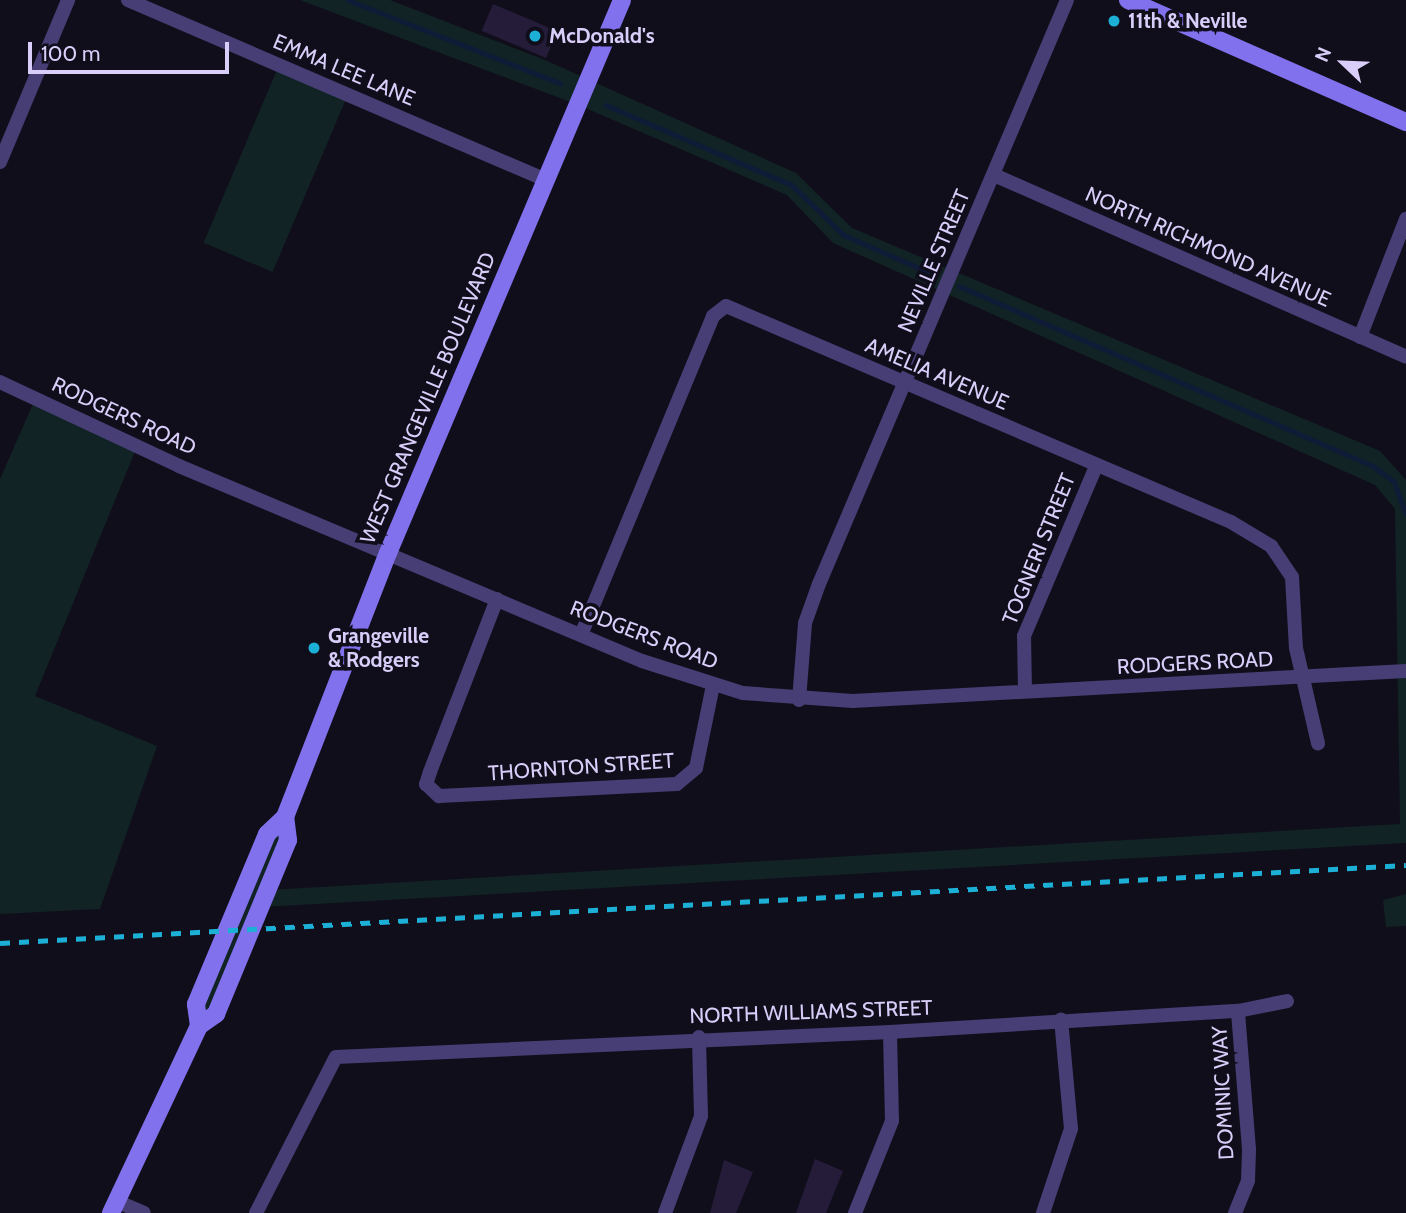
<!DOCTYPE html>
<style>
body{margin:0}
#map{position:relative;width:1406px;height:1213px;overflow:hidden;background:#110e1b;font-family:Cabin,sans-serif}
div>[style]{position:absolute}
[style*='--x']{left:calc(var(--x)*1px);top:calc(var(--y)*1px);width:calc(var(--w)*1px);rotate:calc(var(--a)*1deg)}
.green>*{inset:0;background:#112324;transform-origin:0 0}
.stream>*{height:4.5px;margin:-2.25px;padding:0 2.25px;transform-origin:2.25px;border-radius:2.25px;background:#101b38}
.building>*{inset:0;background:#251c3a;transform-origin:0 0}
.minor>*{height:14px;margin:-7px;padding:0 7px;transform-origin:7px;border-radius:7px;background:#463e75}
.secondary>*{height:18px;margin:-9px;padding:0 9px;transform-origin:9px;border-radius:9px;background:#8271ed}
.rail>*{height:4.5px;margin-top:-2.25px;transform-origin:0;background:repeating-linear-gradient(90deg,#1cb0d7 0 10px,transparent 0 19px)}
.dots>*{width:19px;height:19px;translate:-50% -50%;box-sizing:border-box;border:4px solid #110e1b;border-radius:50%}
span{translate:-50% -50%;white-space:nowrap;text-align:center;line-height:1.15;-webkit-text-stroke:7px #110e1b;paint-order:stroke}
.poi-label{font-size:21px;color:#d8cef9;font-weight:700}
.left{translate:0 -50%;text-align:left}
.street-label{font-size:21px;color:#d8cef9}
.north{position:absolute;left:1308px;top:28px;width:70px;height:70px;-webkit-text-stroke:5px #110e1b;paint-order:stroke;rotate:293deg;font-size:19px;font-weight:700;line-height:28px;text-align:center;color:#d8cef9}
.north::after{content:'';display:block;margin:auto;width:24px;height:32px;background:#d8cef9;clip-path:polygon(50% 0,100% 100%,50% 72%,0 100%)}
.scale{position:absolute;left:28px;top:42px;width:201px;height:32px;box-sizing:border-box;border:4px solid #d8cef9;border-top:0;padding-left:9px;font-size:21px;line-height:24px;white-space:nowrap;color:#d8cef9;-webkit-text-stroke:5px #110e1b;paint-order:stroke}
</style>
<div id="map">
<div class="green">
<div style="clip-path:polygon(300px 0,390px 0,545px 60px,796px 173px,852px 228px,1380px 451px,1406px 480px,1406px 843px,262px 907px,216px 1014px,199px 1026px,196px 1004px,285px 817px,269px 890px,1400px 824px,1395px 509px,1375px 485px,833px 243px,787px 195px,576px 104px)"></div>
<div style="left:279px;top:65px;width:75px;height:193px;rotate:23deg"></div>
<div style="clip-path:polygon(36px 397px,138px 444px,35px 696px,157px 746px,100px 909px,0 914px,0 479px)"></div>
<div style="clip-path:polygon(1406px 894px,1406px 926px,1386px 927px,1383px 900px)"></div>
</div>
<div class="stream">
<div style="--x:348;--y:0;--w:228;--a:21.4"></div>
<div style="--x:606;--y:105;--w:202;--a:23.3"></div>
<div style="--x:792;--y:185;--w:72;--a:43.9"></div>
<div style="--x:844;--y:235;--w:99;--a:23.7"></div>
<div style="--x:959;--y:286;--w:451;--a:23.5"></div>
<div style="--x:1373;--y:466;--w:26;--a:36"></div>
<div style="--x:1394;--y:481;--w:35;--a:70"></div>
</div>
<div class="building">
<div style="left:493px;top:4px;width:70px;height:29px;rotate:23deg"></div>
<div style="clip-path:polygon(815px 1159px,843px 1171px,826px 1213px,796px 1213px)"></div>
<div style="clip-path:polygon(724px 1160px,753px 1172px,736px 1213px,710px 1213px)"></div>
</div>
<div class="minor">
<div style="--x:128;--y:0;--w:452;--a:23.3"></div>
<div style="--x:0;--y:162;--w:176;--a:-67.2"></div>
<div style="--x:994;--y:175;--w:450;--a:23.8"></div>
<div style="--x:1360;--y:337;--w:127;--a:-68.7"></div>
<div style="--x:0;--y:382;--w:198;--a:25.1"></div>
<div style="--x:179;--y:466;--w:502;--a:22.84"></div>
<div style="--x:642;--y:661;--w:106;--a:17.6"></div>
<div style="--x:743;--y:693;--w:110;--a:4.2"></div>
<div style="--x:853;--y:701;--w:554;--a:-3.11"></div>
<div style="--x:497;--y:599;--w:186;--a:111.2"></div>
<div style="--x:430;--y:772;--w:13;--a:108"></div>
<div style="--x:426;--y:784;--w:18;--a:43"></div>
<div style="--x:439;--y:796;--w:238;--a:-2.9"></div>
<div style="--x:677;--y:784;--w:25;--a:-40"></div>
<div style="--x:696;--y:768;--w:85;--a:-78.4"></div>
<div style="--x:581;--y:635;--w:345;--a:-67.5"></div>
<div style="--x:713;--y:316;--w:16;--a:-38"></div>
<div style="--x:726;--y:306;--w:549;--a:23.16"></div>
<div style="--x:1231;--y:522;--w:47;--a:31"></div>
<div style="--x:1271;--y:546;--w:37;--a:56"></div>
<div style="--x:1292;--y:577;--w:71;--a:86.8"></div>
<div style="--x:1296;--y:648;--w:98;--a:77"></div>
<div style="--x:1025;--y:691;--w:55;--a:-91"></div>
<div style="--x:1024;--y:636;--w:185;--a:-67"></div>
<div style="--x:799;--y:700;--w:77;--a:-85.5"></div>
<div style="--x:805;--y:623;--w:41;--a:-70.3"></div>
<div style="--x:819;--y:584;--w:634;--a:-66.99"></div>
<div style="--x:116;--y:1201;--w:30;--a:23"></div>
<div style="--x:256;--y:1213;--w:175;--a:-62.9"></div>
<div style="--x:336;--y:1057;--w:555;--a:-2.58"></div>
<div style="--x:890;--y:1032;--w:349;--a:-3.5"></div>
<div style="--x:1238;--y:1011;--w:50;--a:-11.5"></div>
<div style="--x:665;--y:1213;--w:103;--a:-69.6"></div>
<div style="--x:701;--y:1116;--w:79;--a:-91.5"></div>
<div style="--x:855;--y:1213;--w:99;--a:-68.1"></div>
<div style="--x:892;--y:1121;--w:89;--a:-91.3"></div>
<div style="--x:1043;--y:1213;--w:89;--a:-71.6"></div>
<div style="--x:1071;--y:1129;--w:110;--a:-95.2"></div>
<div style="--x:1235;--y:1213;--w:35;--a:-68"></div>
<div style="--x:1248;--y:1180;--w:31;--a:-88"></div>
<div style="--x:1249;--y:1149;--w:138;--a:-94.6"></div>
</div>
<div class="secondary">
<div style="--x:1128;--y:0;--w:304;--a:23.7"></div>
<div style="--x:199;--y:1026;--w:22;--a:-98"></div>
<div style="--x:196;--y:1004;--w:184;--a:-67.3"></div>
<div style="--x:267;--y:834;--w:25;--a:-43"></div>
<div style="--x:285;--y:817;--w:283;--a:-68.7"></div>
<div style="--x:388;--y:553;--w:600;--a:-67.06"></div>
<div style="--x:111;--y:1213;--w:207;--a:-64.8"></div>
<div style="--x:199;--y:1026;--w:21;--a:-35"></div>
<div style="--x:216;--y:1014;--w:188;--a:-67.5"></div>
<div style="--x:288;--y:840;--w:23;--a:-97"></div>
</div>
<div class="rail">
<div style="--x:0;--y:943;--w:1408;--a:-3.18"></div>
</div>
<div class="dots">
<div style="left:1114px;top:21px;background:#1cb0d7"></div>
<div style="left:535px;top:36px;background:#1cb0d7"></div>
<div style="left:314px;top:648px;background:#1cb0d7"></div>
</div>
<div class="poi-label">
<span class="left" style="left:1128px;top:21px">11th &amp; Neville</span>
<span class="left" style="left:549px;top:36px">McDonald's</span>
<span class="left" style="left:328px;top:648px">Grangeville<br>&amp; Rodgers</span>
</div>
<div class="street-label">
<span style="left:344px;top:70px;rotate:23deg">EMMA LEE LANE</span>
<span style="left:1208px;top:247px;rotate:24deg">NORTH RICHMOND AVENUE</span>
<span style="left:934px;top:261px;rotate:-67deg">NEVILLE STREET</span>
<span style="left:937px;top:374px;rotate:23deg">AMELIA AVENUE</span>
<span style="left:428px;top:398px;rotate:-67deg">WEST GRANGEVILLE BOULEVARD</span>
<span style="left:124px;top:416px;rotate:25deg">RODGERS ROAD</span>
<span style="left:1039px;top:549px;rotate:-68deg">TOGNERI STREET</span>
<span style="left:644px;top:635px;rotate:21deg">RODGERS ROAD</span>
<span style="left:1195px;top:663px;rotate:-3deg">RODGERS ROAD</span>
<span style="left:581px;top:767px;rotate:-4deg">THORNTON STREET</span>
<span style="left:811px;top:1012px;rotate:-2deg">NORTH WILLIAMS STREET</span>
<span style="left:1223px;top:1093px;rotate:-93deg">DOMINIC WAY</span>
</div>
<div class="north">N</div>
<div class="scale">100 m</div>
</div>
